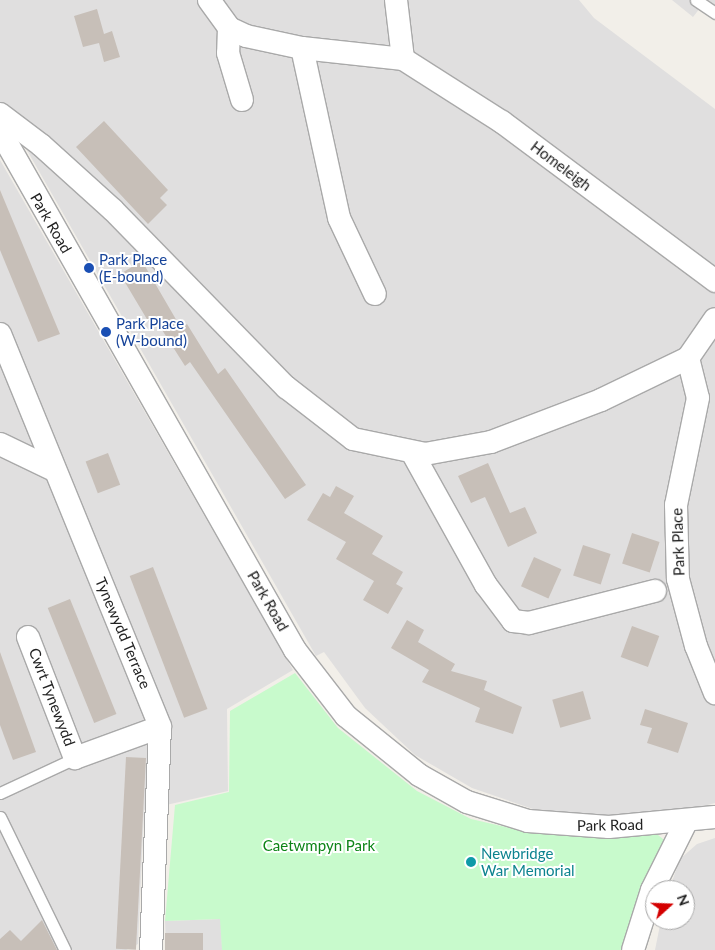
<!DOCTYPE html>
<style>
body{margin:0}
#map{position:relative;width:715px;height:950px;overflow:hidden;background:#f2efe9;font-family:Lato,sans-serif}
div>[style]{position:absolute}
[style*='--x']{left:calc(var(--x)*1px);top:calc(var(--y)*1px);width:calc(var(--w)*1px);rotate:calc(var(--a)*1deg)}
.residential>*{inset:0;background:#e0dfdf;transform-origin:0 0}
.park>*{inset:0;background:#c8facc}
.building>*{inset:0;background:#c7bfb8;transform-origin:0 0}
.roads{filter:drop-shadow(1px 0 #a9a9a9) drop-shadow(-1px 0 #a9a9a9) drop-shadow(0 1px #a9a9a9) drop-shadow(0 -1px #a9a9a9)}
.lane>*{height:11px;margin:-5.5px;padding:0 5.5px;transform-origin:5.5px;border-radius:5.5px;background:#fff}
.street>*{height:22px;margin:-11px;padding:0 11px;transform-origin:11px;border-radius:11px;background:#fff}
.dots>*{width:14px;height:14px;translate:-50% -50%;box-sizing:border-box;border:2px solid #fff;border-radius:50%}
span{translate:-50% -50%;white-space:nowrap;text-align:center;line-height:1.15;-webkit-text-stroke:4px #fff;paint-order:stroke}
.street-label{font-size:15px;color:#222}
.transit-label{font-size:15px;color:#164399}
.left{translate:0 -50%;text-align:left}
.park-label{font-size:15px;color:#0c8416}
.culture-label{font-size:15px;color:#0d838f}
.north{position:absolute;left:645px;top:880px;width:50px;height:50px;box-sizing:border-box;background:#fff;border:1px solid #a7a7a7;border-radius:50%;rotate:70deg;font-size:14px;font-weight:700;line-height:20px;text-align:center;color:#222}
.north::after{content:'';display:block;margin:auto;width:18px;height:22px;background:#d40000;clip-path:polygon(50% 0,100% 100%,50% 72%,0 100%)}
</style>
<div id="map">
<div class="residential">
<div style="clip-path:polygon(0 0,579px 0,594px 18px,715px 109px,715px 803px,680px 812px,618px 817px,533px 809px,472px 788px,415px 755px,365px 708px,324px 652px,316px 656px,0 103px)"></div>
<div style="clip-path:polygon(672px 0,715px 0,715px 10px,704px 3px,693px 17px)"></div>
<div style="clip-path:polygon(0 160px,293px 670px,227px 709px,228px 791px,144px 810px,138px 944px,126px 950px,0 950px)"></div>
<div style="clip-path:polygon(715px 838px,715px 950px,655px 950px,661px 920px,685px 920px,685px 890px,669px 890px,680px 859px,697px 844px)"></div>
<div style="left:221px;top:919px;width:31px;height:56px;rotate:88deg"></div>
</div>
<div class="park">
<div style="clip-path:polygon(295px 673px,338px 728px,417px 791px,471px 819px,528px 832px,653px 831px,668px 843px,627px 950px,222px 950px,220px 919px,165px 921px,175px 805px,229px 792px,230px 711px)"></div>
</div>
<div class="building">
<div style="clip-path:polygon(97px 9px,104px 34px,112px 31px,120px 57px,104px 62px,99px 43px,83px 47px,74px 16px)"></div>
<div style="clip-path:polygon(104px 121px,168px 190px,160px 198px,167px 205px,148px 224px,76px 147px)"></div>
<div style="clip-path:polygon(0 190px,60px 334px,38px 342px,0 250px)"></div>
<div style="clip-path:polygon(142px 261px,181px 328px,187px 324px,218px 374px,225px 368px,306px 485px,285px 499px,190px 362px,185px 366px,157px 322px,151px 326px,120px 274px)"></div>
<div style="left:108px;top:453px;width:34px;height:24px;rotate:69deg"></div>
<div style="clip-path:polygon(488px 463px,510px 513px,525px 507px,537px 533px,508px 547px,485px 497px,471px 503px,458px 476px)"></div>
<div style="clip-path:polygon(336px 486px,354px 496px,344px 513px,383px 536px,372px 554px,403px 572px,396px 584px,403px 588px,388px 614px,363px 600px,374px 581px,336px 559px,346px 542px,307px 520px,323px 493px,330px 497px)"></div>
<div style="left:632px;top:533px;width:29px;height:32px;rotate:18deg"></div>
<div style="left:583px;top:545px;width:29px;height:32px;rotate:18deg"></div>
<div style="left:534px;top:557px;width:30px;height:32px;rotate:24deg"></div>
<div style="left:153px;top:567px;width:152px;height:25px;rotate:69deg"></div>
<div style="left:70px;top:599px;width:124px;height:24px;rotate:68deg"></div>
<div style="clip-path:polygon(407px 620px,424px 630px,418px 642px,455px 664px,451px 671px,487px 681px,484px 690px,522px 707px,513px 734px,475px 722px,480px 708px,422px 682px,429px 670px,391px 648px)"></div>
<div style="left:632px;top:626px;width:29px;height:33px;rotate:20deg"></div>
<div style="clip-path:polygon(0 652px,36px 752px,13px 760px,0 725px)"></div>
<div style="left:583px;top:691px;width:29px;height:32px;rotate:74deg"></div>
<div style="clip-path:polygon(645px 709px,688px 723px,678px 753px,647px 743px,652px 728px,640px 725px)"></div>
<div style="left:126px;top:757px;width:20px;height:192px;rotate:3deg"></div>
<div style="clip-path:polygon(42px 920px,57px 950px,0 950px,0 939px,10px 930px,21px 941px)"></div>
<div style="left:165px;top:933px;width:38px;height:17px"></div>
</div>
<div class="roads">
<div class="lane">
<div style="--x:696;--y:0;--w:23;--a:34"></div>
<div style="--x:0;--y:793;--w:83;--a:-25"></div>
<div style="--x:0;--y:817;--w:148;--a:64"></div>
</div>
<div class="street">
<div style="--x:209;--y:0;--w:34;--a:54"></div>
<div style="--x:229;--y:28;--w:25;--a:92"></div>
<div style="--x:228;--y:53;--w:49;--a:73.4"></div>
<div style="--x:396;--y:0;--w:59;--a:83.2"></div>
<div style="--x:229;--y:28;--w:19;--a:25"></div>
<div style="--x:246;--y:36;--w:57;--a:12.1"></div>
<div style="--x:302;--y:48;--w:102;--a:6.2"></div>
<div style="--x:403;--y:59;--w:117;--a:32.5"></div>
<div style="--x:502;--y:122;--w:266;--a:36.7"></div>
<div style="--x:302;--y:48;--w:174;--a:77.7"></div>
<div style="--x:339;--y:218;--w:84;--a:64.7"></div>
<div style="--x:0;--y:114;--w:51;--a:37.1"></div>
<div style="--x:41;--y:145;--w:97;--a:42.1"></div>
<div style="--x:113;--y:210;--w:248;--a:45.7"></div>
<div style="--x:286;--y:387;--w:85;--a:37.8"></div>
<div style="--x:353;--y:439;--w:74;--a:11.8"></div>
<div style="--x:425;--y:454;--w:67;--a:-10.3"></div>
<div style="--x:491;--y:442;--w:118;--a:-20.9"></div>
<div style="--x:601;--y:400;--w:97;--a:-25.8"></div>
<div style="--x:688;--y:358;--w:47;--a:-55.3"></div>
<div style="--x:0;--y:131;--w:597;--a:60.39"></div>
<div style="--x:295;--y:650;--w:83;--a:52.3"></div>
<div style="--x:346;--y:716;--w:94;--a:38.9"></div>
<div style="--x:419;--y:775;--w:55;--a:29.4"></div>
<div style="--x:467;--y:802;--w:64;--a:17.3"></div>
<div style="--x:528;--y:821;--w:81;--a:4.2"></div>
<div style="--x:609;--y:827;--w:106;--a:-5.4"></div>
<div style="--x:0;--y:334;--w:424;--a:67.8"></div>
<div style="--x:160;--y:727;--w:223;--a:92.3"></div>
<div style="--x:688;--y:358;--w:41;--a:76"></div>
<div style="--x:698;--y:398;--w:109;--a:101.6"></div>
<div style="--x:676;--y:505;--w:74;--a:88.5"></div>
<div style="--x:678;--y:579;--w:69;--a:75"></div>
<div style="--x:696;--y:646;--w:51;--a:68"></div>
<div style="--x:0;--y:444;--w:60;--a:25.7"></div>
<div style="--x:413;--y:454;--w:150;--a:60.9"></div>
<div style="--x:486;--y:585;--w:45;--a:53.1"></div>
<div style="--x:513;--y:621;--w:16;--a:7"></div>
<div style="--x:529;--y:623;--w:130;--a:-14.3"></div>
<div style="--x:28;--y:637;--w:130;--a:68.8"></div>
<div style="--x:75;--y:758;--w:90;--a:-20"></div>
<div style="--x:633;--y:950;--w:63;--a:-72.4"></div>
<div style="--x:652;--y:890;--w:76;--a:-63.4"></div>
</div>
</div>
<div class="dots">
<div style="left:89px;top:268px;background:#1a4fb4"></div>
<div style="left:106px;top:332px;background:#1a4fb4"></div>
<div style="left:471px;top:862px;background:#0f9aa8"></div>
</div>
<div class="street-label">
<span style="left:561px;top:166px;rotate:37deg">Homeleigh</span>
<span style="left:51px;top:223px;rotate:60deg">Park Road</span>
<span style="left:678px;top:542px;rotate:-92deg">Park Place</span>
<span style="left:268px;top:601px;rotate:60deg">Park Road</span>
<span style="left:123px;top:633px;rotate:67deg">Tynewydd Terrace</span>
<span style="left:52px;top:697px;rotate:69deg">Cwrt Tynewydd</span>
<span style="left:610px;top:825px;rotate:-1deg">Park Road</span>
</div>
<div class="transit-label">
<span class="left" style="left:99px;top:268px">Park Place<br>(E-bound)</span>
<span class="left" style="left:116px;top:332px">Park Place<br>(W-bound)</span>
</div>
<div class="park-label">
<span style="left:319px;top:846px">Caetwmpyn Park</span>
</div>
<div class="culture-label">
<span class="left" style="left:481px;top:862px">Newbridge<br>War Memorial</span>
</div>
<div class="north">N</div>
</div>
